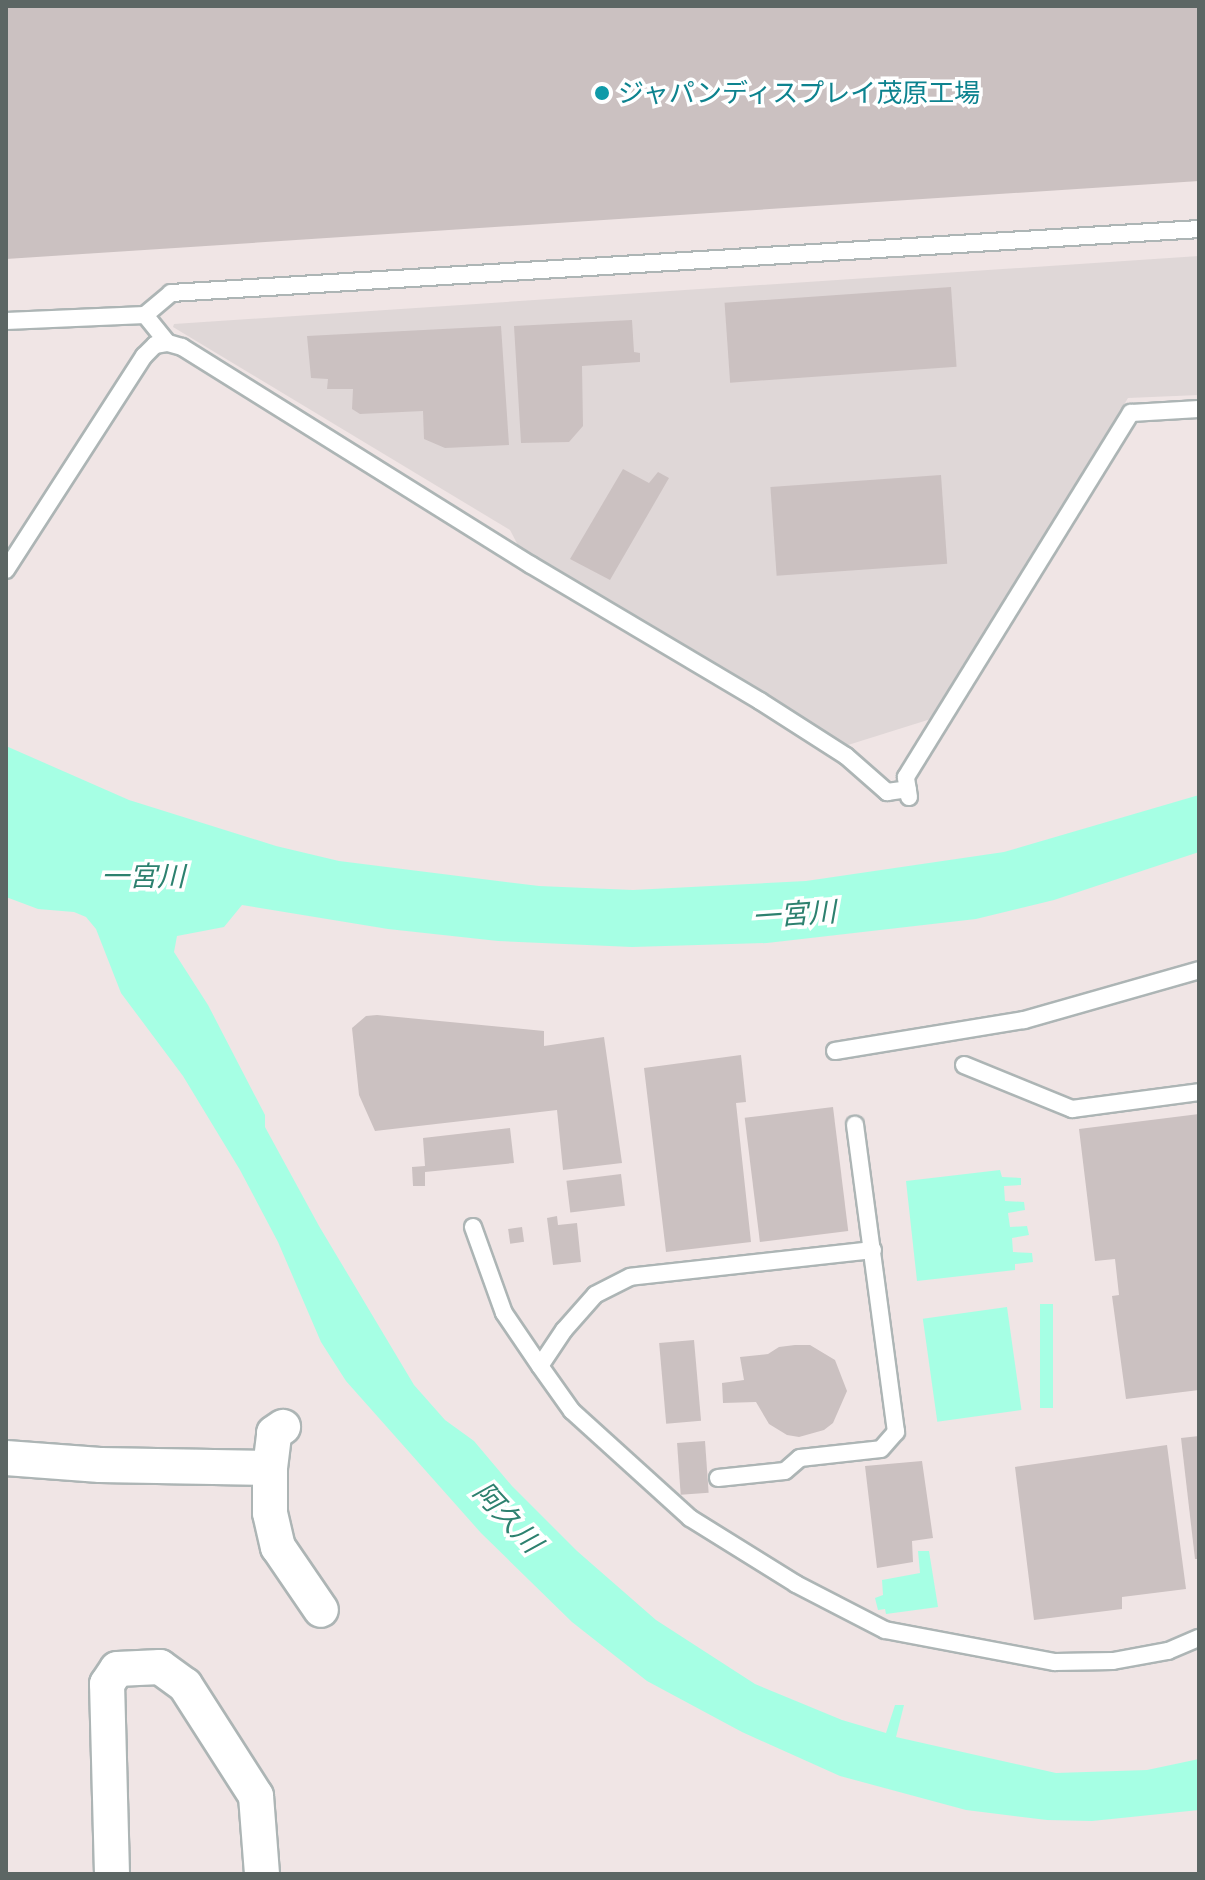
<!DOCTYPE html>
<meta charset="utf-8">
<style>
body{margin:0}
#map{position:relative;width:1205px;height:1880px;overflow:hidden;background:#f0e5e5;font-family:"Archivo Narrow","Noto Sans JP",sans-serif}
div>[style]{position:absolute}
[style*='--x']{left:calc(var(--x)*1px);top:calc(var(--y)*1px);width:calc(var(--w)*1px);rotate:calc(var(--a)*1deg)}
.industrial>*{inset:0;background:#dfd7d7}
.water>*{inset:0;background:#a6ffe4;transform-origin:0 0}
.building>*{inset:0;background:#cbc1c1;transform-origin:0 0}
.roads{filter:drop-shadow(2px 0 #adb5b5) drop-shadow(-2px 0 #adb5b5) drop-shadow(0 2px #adb5b5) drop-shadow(0 -2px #adb5b5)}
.service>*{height:16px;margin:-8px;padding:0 8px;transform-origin:8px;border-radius:8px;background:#fff}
.minor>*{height:34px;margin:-17px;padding:0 17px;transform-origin:17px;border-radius:17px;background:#fff}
.dots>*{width:22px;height:22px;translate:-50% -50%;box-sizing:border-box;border:4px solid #fff;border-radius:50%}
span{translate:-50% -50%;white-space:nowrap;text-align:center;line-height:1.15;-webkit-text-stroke:7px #fff;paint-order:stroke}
.culture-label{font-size:26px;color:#0d838f}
.left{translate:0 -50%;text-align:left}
.water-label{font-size:28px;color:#2d816f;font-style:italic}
.frame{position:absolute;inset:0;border:8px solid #5c6664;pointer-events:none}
</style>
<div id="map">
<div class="industrial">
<div style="clip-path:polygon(1199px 256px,1199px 395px,1128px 398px,934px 718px,848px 745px,522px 553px,510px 530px,173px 327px,174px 324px)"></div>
</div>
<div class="water">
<div style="clip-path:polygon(6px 746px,129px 800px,276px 846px,339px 861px,539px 886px,633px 890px,806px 881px,1004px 852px,1199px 795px,1199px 852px,1054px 900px,976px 919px,767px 943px,632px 947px,498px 941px,388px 929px,242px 905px,224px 927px,177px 936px,174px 952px,208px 1005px,265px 1115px,265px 1127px,319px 1226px,414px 1385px,445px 1420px,474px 1441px,512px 1486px,577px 1551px,656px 1620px,755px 1684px,842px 1720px,886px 1733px,895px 1705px,904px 1705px,896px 1737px,1056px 1773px,1147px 1770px,1199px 1759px,1199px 1810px,1092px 1821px,1047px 1820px,966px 1810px,840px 1776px,742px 1732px,647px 1681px,572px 1622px,481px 1533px,346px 1381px,321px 1342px,278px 1242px,240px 1170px,183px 1076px,121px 993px,96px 929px,86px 917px,74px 912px,38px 909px,6px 897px)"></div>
<div style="clip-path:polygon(1000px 1170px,1002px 1177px,1021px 1178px,1021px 1185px,1004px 1186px,1005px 1201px,1024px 1202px,1025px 1210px,1008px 1213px,1010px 1227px,1027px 1226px,1029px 1235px,1012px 1238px,1013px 1252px,1032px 1253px,1033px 1262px,1015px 1264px,1015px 1270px,917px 1281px,906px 1181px)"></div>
<div style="left:1040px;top:1304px;width:13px;height:104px"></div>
<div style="left:1007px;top:1307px;width:104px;height:85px;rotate:82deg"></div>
<div style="clip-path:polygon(918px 1551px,929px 1551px,938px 1607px,886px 1614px,885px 1609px,878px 1610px,875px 1598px,883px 1595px,882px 1580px,920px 1573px)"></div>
</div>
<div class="building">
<div style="clip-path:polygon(6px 6px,1199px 6px,1199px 181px,6px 259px)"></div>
<div style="left:951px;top:287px;width:80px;height:227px;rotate:86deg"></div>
<div style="clip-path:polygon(632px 320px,634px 352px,640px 353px,640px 362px,582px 366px,583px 426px,569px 442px,521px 443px,514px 326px)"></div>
<div style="clip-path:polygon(501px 326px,509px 445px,445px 448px,424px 439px,423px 411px,360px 414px,352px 409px,353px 389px,327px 389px,328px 379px,311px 378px,307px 336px)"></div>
<div style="clip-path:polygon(623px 469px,649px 483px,658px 472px,669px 478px,610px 580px,570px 559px)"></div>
<div style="left:941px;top:475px;width:89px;height:171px;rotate:86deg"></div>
<div style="clip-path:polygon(377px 1015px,544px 1031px,544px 1046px,604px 1037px,622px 1163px,563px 1170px,557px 1110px,375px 1131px,359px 1095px,352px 1028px,366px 1016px)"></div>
<div style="clip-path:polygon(741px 1055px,746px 1102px,736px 1103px,751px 1242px,666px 1252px,644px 1068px)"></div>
<div style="left:833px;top:1107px;width:125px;height:89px;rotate:83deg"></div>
<div style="clip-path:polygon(1199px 1114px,1199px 1390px,1126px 1399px,1112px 1296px,1119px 1295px,1115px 1259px,1095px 1261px,1079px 1129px)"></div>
<div style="clip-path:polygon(510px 1128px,514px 1163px,425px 1172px,425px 1186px,413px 1186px,412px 1167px,425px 1166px,423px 1138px)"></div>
<div style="left:621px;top:1174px;width:32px;height:55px;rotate:83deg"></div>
<div style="clip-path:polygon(557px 1216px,558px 1225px,577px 1223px,581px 1262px,553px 1265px,547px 1218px)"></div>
<div style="left:522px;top:1227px;width:15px;height:14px;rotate:82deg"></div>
<div style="left:694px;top:1340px;width:81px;height:35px;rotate:85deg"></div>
<div style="clip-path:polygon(795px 1345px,810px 1345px,835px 1360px,847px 1391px,833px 1423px,824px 1430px,799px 1437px,787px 1435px,769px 1424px,756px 1402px,723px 1403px,722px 1383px,744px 1380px,740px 1357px,768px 1354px,779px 1347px)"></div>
<div style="clip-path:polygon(1199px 1436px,1199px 1559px,1195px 1559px,1181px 1438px)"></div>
<div style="left:705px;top:1441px;width:52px;height:28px;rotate:86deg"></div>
<div style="clip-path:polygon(1167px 1445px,1186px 1589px,1122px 1597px,1122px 1609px,1034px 1620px,1015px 1467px)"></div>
<div style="clip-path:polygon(922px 1461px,933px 1538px,912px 1541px,913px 1562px,877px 1568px,865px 1466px)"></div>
</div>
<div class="roads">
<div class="service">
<div style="--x:145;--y:315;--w:34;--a:-40"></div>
<div style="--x:171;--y:293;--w:1030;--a:-3.56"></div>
<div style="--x:6;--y:321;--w:139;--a:-2.5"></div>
<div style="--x:145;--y:315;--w:36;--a:51"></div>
<div style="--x:6;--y:570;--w:255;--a:-57.2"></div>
<div style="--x:144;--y:356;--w:16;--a:-45"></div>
<div style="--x:155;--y:345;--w:13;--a:-9"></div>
<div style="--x:168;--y:343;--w:15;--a:16"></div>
<div style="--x:182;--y:347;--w:411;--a:32"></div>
<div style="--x:531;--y:565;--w:266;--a:30.7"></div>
<div style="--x:760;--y:701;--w:102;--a:32.6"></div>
<div style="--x:846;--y:756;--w:55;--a:41.3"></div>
<div style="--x:887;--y:792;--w:21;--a:-8"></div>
<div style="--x:909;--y:797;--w:20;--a:-99"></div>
<div style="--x:906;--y:777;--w:428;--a:-58.3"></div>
<div style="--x:1131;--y:413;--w:68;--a:-3.4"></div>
<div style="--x:835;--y:1051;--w:192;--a:-9.3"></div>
<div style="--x:1024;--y:1020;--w:182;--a:-15.9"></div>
<div style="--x:964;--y:1065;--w:117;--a:22.2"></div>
<div style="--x:1072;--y:1109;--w:128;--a:-7.6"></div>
<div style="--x:473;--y:1227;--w:91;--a:70.2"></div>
<div style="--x:504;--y:1313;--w:64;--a:55.8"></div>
<div style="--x:873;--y:1250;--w:244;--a:173.7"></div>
<div style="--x:630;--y:1277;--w:39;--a:153"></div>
<div style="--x:595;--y:1295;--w:47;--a:131.5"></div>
<div style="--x:564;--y:1330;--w:43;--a:123.7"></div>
<div style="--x:540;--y:1366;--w:55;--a:54.6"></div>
<div style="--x:572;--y:1411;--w:159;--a:42.2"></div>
<div style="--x:690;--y:1518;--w:125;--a:31.9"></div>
<div style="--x:796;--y:1584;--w:100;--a:27.3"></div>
<div style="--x:885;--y:1630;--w:173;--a:10.7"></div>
<div style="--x:1055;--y:1662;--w:58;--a:-1"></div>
<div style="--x:1113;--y:1661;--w:56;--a:-10.3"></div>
<div style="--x:1168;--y:1651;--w:34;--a:-23"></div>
<div style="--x:718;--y:1478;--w:67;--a:-6"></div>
<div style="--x:785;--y:1471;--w:20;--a:-41"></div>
<div style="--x:800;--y:1458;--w:81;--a:-6.3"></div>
<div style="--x:881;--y:1449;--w:23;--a:-49"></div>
<div style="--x:896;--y:1432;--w:310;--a:-97.6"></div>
</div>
<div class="minor">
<div style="--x:6;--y:1458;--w:94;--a:4.3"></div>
<div style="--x:100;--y:1465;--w:170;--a:1"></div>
<div style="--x:270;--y:1468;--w:45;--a:90"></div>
<div style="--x:270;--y:1513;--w:35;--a:77"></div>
<div style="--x:278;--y:1547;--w:76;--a:55.7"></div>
<div style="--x:270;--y:1468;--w:35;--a:-83"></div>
<div style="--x:274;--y:1433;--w:11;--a:-34"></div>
<div style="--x:112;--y:1874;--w:190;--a:-91.5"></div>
<div style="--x:107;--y:1684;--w:18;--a:-56"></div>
<div style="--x:117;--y:1669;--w:43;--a:-2.7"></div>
<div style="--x:160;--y:1667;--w:31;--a:36"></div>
<div style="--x:185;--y:1685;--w:132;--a:57.4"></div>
<div style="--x:256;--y:1796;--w:78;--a:85.6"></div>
</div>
</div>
<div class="dots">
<div style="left:602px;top:93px;background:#0f9aa8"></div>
</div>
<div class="culture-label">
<span class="left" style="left:618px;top:93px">ジャパンディスプレイ茂原工場</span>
</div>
<div class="water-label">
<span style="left:143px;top:876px">一宮川</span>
<span style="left:794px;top:914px;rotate:-4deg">一宮川</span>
<span style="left:508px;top:1517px;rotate:47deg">阿久川</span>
</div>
<div class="frame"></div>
</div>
